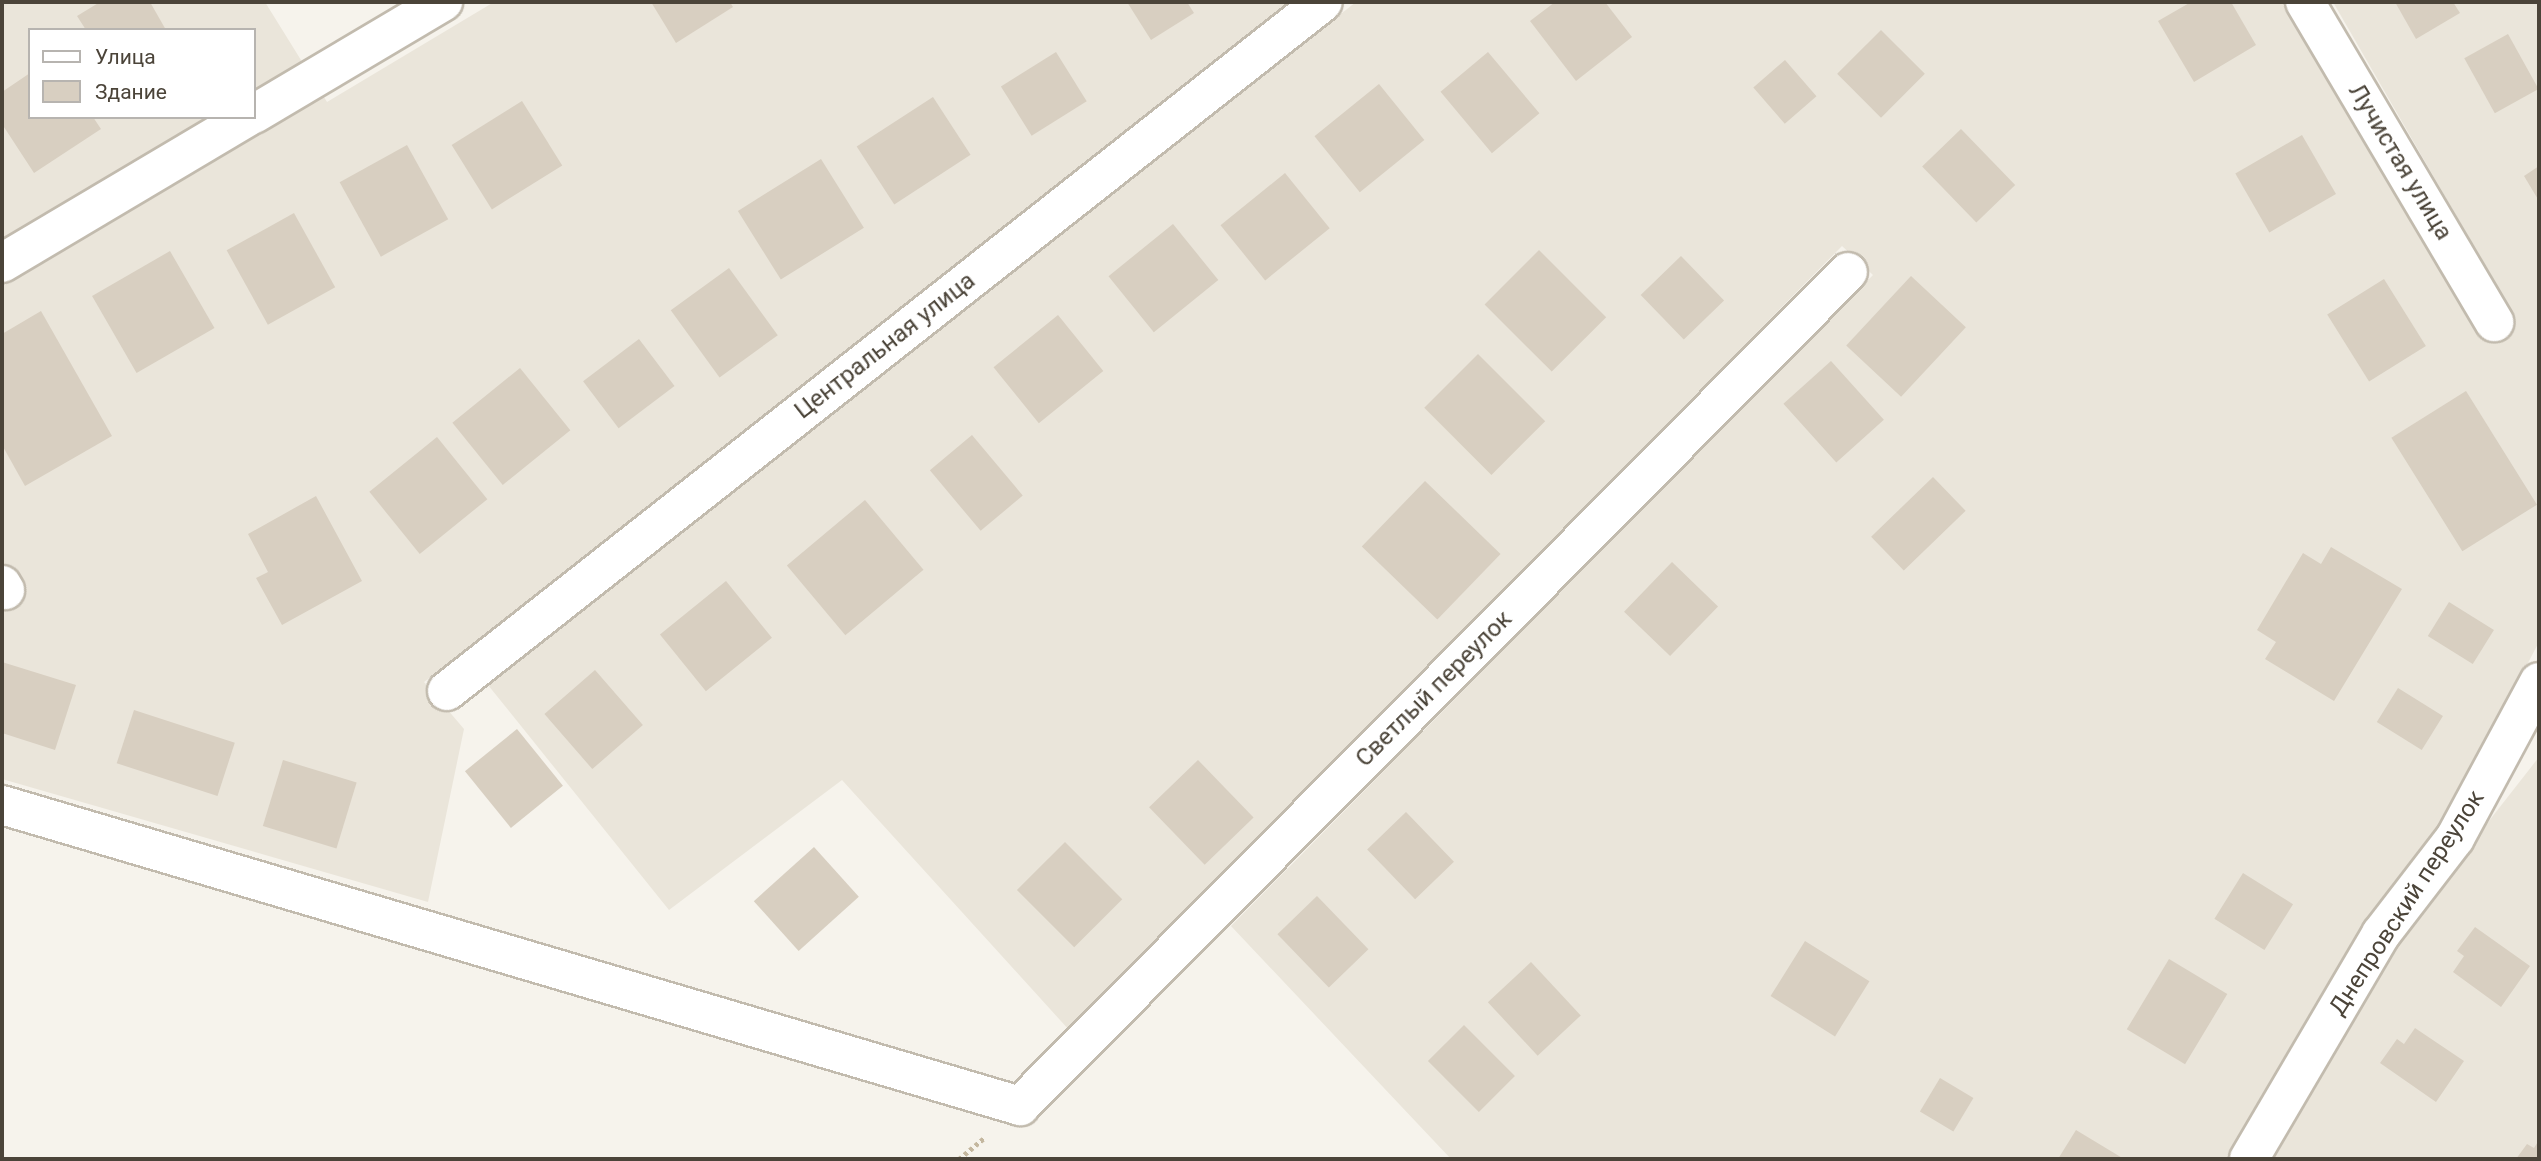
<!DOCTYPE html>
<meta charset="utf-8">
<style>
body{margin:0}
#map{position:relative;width:2541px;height:1161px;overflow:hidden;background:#f6f3ec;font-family:Roboto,sans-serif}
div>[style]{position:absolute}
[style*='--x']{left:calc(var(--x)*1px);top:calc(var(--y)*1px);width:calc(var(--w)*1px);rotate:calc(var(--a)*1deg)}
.residential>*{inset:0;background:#eae5da}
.building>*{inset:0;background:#d8cfc1;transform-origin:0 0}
.path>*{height:4.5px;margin-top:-2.25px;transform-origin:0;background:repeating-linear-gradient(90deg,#c4b79f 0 3.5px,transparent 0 7px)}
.roads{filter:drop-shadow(2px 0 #c2bbae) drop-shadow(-2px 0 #c2bbae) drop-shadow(0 2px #c2bbae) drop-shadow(0 -2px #c2bbae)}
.street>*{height:38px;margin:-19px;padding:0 19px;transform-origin:19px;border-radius:19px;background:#fff}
span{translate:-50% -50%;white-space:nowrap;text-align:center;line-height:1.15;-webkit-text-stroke:5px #fff;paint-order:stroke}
.street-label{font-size:24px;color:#4b4439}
.frame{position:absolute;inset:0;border:4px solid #4b4439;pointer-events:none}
.legend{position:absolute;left:28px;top:28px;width:228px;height:91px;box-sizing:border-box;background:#fff;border:2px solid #b7b4b0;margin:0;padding:9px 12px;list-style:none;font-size:21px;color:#4b4439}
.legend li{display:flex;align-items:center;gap:14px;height:35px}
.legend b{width:35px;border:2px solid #b7b4b0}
</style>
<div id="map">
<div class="residential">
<div style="clip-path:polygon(evenodd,2px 2px,265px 2px,327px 102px,494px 2px,1300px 2px,424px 682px,464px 729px,428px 902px,2px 779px,2px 2px,30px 30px,254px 30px,254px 117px,30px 117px,30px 30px)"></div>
<div style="clip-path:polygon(1356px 2px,2283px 2px,2479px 337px,2514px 316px,2333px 2px,2539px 2px,2539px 642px,2443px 824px,2367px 921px,2229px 1159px,1451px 1159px,1231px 926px,1873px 275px,1842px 246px,1070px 1031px,842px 780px,669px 910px,488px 685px)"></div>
<div style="clip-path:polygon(2539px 757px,2539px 1159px,2274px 1159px,2406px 927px)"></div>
</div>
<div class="building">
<div style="clip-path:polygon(100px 2px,150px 2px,166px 30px,86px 30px,77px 16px)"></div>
<div style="clip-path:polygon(651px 2px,730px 2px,733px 7px,676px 43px)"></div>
<div style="clip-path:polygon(1127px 2px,1187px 2px,1194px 13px,1151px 40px)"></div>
<div style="clip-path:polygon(1555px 2px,1605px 2px,1632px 37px,1576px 81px,1530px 21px)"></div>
<div style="clip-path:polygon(2191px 2px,2231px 2px,2256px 45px,2194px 82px,2158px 21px)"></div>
<div style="clip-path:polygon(2395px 2px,2453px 2px,2460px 13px,2416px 39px)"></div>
<div style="left:1881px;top:30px;width:62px;height:62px;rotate:45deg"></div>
<div style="left:2508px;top:34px;width:63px;height:50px;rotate:61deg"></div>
<div style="left:1056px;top:52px;width:58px;height:65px;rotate:58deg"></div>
<div style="left:1488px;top:52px;width:80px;height:62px;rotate:50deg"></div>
<div style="left:1785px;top:60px;width:48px;height:42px;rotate:49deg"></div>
<div style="clip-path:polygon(30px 73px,30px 117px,93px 117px,101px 129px,34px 173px,2px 124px,2px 92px)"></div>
<div style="left:1379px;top:84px;width:72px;height:83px;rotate:51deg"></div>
<div style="left:933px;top:97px;width:69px;height:91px;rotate:57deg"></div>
<div style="left:522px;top:101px;width:76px;height:83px;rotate:58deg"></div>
<div style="left:1961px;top:129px;width:78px;height:54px;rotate:46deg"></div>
<div style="left:2302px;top:135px;width:68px;height:77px;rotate:60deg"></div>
<div style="left:407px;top:145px;width:85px;height:77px;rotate:61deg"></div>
<div style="left:821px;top:159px;width:81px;height:98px;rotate:58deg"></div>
<div style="clip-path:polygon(2539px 166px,2539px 201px,2524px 176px)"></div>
<div style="left:1285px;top:173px;width:71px;height:83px;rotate:51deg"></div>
<div style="left:294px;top:213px;width:85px;height:77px;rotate:61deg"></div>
<div style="left:1173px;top:224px;width:72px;height:83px;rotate:51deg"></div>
<div style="left:1539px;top:250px;width:95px;height:77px;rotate:45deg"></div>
<div style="left:170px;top:251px;width:89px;height:90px;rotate:60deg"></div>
<div style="left:1681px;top:256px;width:62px;height:56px;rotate:46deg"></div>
<div style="left:729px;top:268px;width:83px;height:72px;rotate:54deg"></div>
<div style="left:1911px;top:276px;width:75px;height:95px;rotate:43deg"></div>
<div style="left:2384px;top:279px;width:79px;height:67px;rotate:58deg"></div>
<div style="clip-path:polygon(41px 311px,112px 436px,25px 486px,2px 445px,2px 334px)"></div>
<div style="left:1058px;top:315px;width:72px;height:83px;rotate:51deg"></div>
<div style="left:639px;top:339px;width:59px;height:70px;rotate:53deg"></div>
<div style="left:1478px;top:354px;width:95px;height:76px;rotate:45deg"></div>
<div style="left:1831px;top:361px;width:79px;height:64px;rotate:48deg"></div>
<div style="left:520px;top:368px;width:80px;height:87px;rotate:51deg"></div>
<div style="left:2466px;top:391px;width:134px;height:88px;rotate:58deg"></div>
<div style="left:972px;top:435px;width:79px;height:55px;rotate:50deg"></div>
<div style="left:437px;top:437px;width:80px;height:87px;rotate:51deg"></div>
<div style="left:1933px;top:477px;width:47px;height:86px;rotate:46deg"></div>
<div style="left:1425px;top:481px;width:105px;height:91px;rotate:44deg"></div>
<div style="clip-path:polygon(316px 496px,362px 581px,282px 625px,256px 578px,268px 572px,248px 534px)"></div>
<div style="left:865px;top:500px;width:91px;height:102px;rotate:50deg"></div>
<div style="clip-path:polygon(2331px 547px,2402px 589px,2334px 701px,2265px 659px,2276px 642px,2257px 630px,2303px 553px,2321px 564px)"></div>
<div style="left:1672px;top:562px;width:64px;height:69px;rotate:44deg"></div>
<div style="left:726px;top:581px;width:73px;height:85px;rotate:51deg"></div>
<div style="left:2449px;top:602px;width:53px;height:40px;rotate:32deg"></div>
<div style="clip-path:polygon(2px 662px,76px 685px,55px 750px,2px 733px)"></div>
<div style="left:595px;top:670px;width:73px;height:67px;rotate:49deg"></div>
<div style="left:2398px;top:688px;width:53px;height:40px;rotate:32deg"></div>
<div style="left:134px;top:710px;width:106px;height:56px;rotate:18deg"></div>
<div style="left:517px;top:729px;width:73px;height:67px;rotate:51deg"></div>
<div style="left:283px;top:760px;width:77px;height:69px;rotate:17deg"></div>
<div style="left:1198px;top:760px;width:80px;height:68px;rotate:46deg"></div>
<div style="left:1406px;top:812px;width:69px;height:54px;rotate:46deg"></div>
<div style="left:1065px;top:842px;width:81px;height:68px;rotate:45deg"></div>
<div style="left:814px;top:847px;width:67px;height:81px;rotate:48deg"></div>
<div style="left:2243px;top:873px;width:59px;height:54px;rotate:32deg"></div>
<div style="left:1317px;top:896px;width:74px;height:55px;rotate:46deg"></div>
<div style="clip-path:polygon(2475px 927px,2530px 966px,2501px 1007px,2453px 972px,2464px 956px,2457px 951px)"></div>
<div style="left:1805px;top:941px;width:76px;height:65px;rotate:32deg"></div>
<div style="left:2169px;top:959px;width:68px;height:82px;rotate:31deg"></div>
<div style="left:1531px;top:962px;width:73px;height:59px;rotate:47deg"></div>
<div style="left:1464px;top:1025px;width:72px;height:51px;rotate:45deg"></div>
<div style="clip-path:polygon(2415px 1028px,2464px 1061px,2436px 1102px,2380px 1063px,2397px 1039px,2404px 1044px)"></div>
<div style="left:1940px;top:1078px;width:39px;height:39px;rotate:31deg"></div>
<div style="clip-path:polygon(2076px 1130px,2124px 1159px,2058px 1159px)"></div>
<div style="clip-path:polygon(2539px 1140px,2539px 1159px,2516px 1159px,2527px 1144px,2534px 1148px)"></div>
</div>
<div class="path">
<div style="--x:959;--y:1159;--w:34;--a:-40"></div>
</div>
<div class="roads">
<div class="street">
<div style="--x:2305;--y:2;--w:372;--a:59.4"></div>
<div style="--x:254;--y:114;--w:220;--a:-30.7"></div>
<div style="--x:2;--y:263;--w:286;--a:-30.7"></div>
<div style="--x:2;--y:585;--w:6;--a:59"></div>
<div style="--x:447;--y:691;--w:1114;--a:-38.19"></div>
<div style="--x:2;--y:805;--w:1062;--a:16.47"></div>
<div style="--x:1020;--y:1106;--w:1175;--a:-45.21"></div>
<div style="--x:2249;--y:1159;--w:261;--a:-59.6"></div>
<div style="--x:2381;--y:934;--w:121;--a:-52.4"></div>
<div style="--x:2455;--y:838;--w:177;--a:-61.7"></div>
</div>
</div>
<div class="street-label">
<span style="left:2400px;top:162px;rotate:59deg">Лучистая улица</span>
<span style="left:885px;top:346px;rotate:-38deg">Центральная улица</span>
<span style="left:1434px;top:689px;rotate:-45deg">Светлый переулок</span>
<span style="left:2407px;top:903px;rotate:-57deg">Днепровский переулок</span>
</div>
<div class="frame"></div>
<ul class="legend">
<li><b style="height:9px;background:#fff"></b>Улица</li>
<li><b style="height:19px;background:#d8cfc1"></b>Здание</li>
</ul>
</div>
